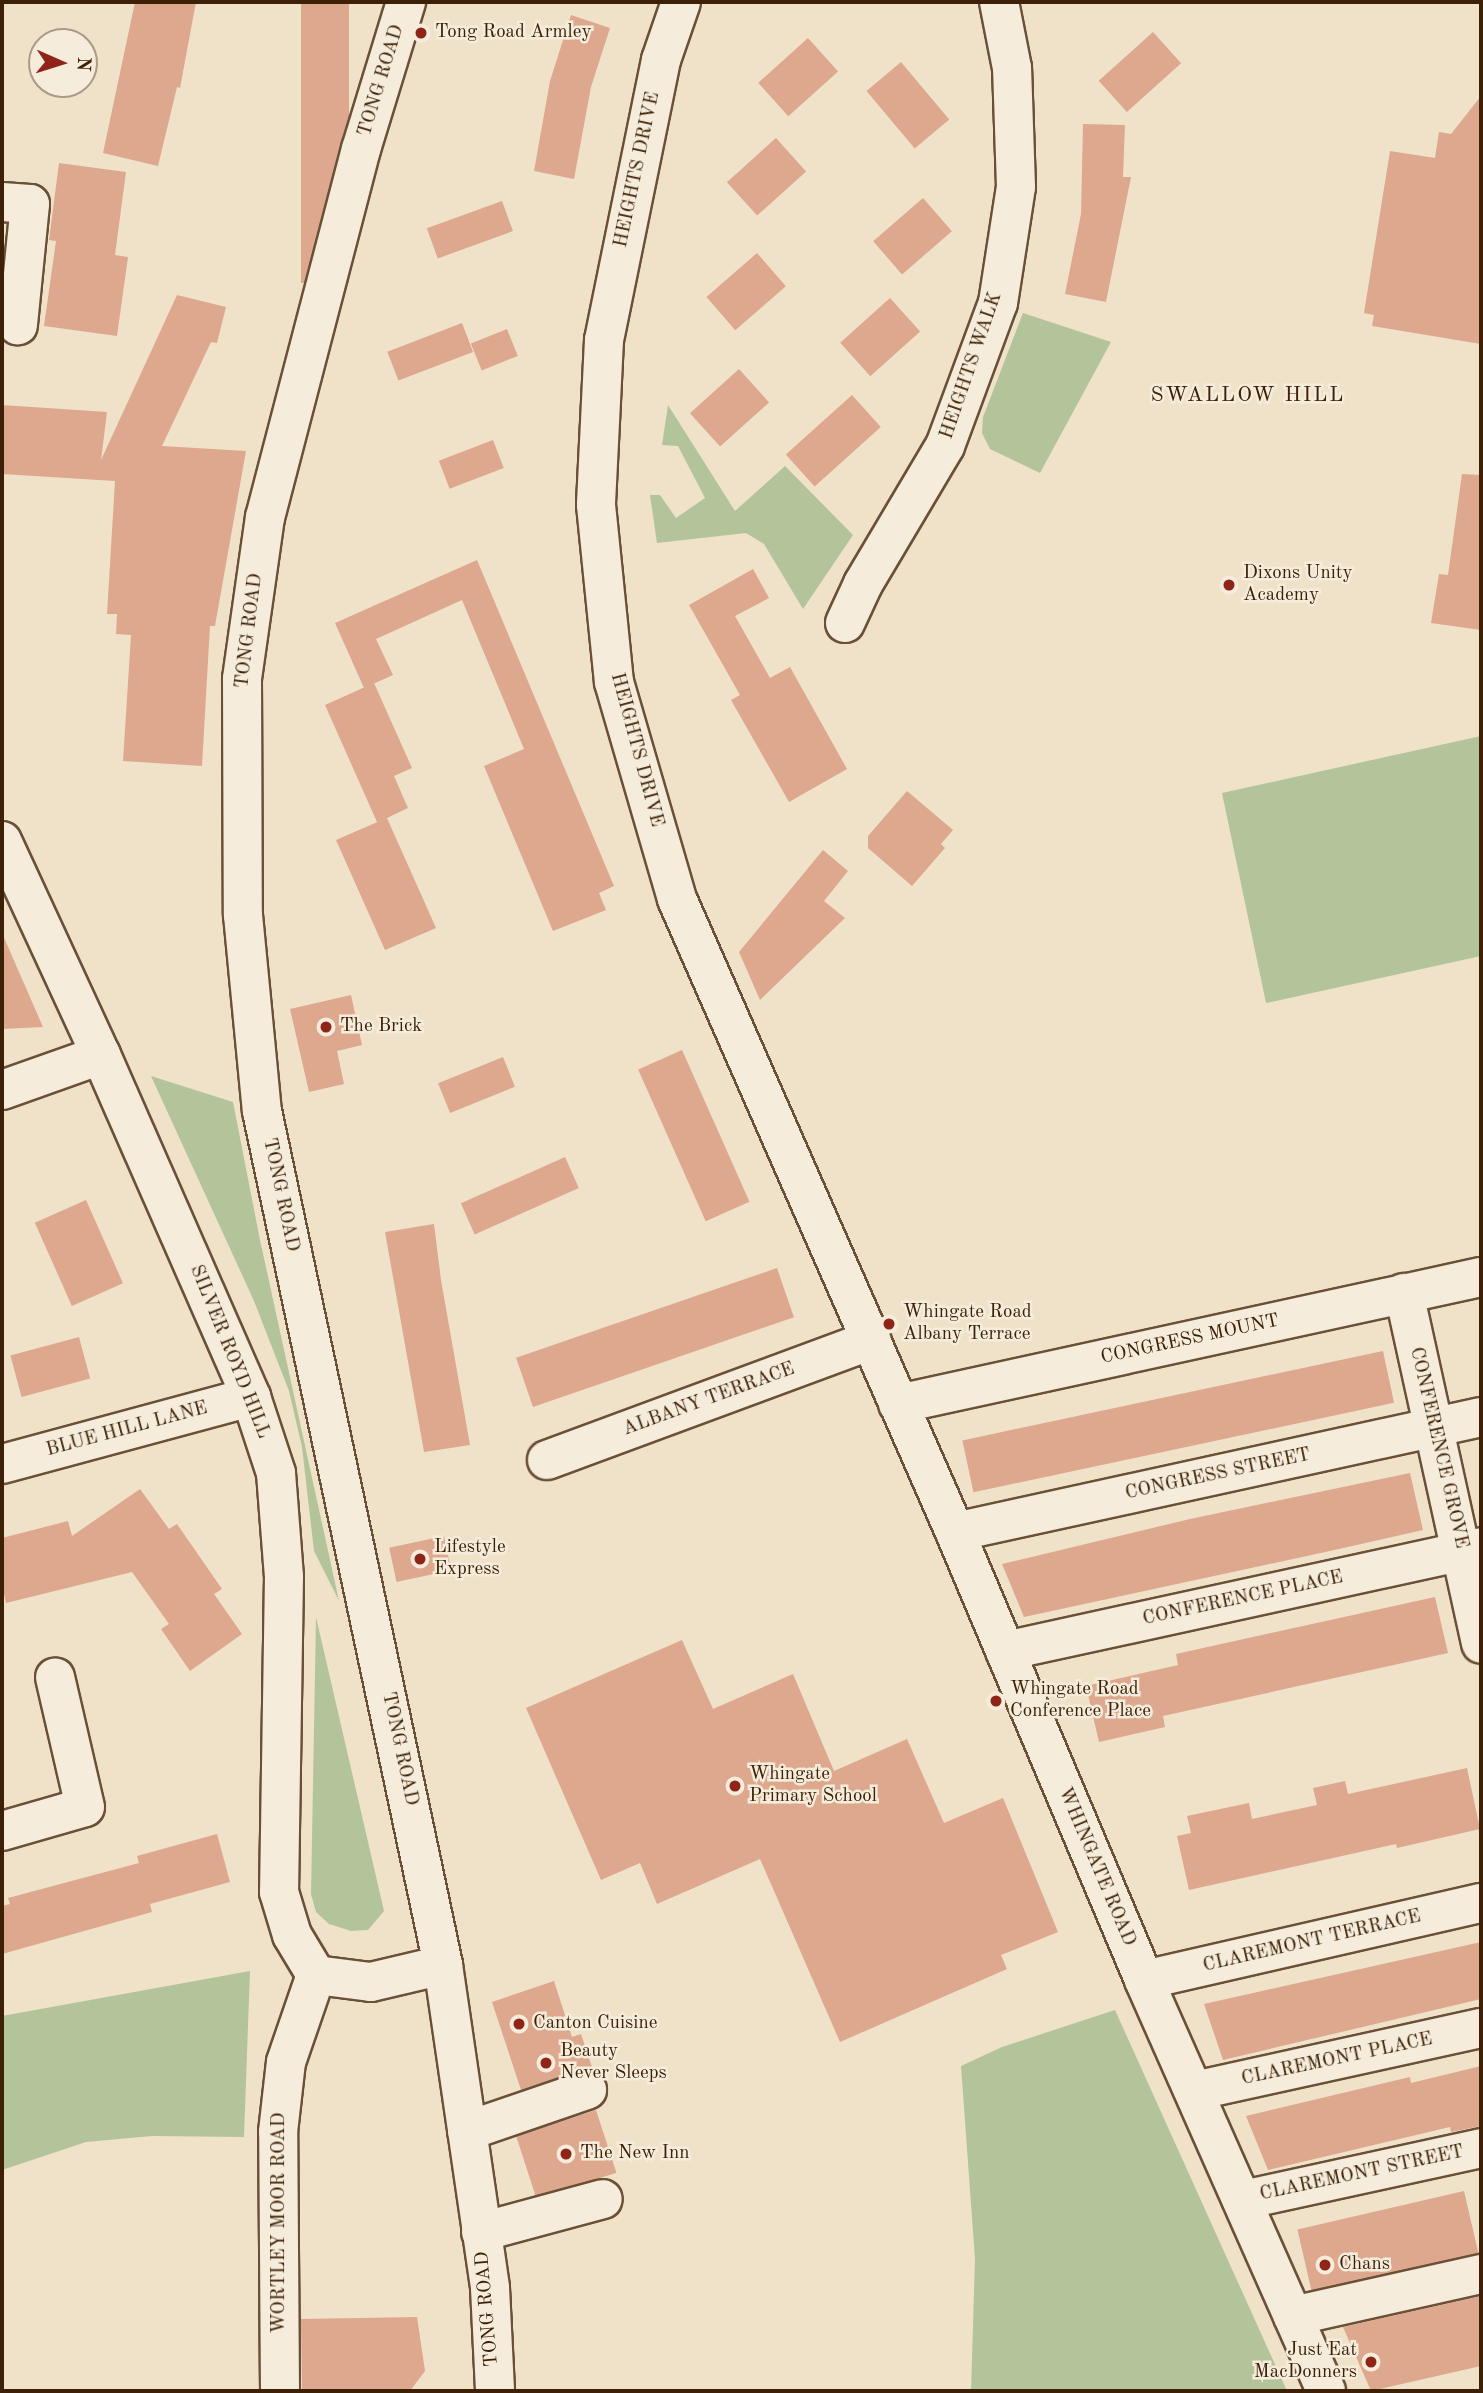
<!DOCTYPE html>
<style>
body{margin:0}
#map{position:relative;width:1483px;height:2393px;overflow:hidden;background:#efe2c9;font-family:"Old Standard TT",serif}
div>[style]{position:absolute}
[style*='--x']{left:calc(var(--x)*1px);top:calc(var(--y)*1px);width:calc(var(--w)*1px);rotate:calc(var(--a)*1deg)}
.green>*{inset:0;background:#b3c49b}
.building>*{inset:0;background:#dda88e;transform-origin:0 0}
.roads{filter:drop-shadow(2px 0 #6a5036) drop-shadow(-2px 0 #6a5036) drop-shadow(0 2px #6a5036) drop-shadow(0 -2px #6a5036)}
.minor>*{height:38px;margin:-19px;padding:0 19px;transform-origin:19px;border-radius:19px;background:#f5ecdc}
.tertiary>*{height:38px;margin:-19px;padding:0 19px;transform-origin:19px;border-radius:19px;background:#f5ecdc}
.secondary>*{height:38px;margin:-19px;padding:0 19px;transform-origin:19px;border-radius:19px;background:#f5ecdc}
.dots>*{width:19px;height:19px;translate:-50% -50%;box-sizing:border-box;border:4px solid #f5ecdc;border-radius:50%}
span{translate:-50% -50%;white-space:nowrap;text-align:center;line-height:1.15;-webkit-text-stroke:5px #f5ecdc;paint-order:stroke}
.poi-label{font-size:19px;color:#3d2005}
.left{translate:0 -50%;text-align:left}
.right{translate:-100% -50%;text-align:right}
.street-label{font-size:19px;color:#3d2005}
.neighbourhood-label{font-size:21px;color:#3d2005;letter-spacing:2px}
.frame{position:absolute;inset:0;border:4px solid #3d2005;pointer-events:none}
.north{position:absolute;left:28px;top:28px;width:70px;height:70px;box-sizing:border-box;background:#f5ecdc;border:2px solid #ab9a86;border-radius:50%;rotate:93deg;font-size:19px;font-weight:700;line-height:28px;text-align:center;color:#3d2005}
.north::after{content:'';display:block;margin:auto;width:24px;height:32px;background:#8f2418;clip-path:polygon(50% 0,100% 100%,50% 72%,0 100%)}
</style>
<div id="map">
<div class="green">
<div style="clip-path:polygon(1023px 313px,1111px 342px,1040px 473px,990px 449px,982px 433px,983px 417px)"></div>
<div style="clip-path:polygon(668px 405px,735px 511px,785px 466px,853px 535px,803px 609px,764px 544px,746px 533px,657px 543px,650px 495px,660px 495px,676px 518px,705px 498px,678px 446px,662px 445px)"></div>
<div style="clip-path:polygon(1481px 736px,1481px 956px,1266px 1003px,1222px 793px)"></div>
<div style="clip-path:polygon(151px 1076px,233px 1102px,260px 1240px,339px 1601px,314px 1551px,302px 1447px,289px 1391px,254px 1301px)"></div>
<div style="clip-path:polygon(316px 1617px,384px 1911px,368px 1930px,351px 1931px,329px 1924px,316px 1912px,311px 1894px)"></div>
<div style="clip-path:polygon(250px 1971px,244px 2137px,152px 2136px,86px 2142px,2px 2170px,2px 2016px)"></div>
<div style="clip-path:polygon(1115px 2010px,1287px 2391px,971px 2391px,975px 2259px,961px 2066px,1002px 2047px)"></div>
</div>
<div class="building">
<div style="clip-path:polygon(135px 2px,196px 2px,180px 88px,177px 87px,158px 166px,103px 153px)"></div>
<div style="left:301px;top:2px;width:48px;height:281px"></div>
<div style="clip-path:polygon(571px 15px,610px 28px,591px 87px,574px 179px,534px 171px,550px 81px)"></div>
<div style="left:1153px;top:32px;width:42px;height:73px;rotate:48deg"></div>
<div style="left:808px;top:38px;width:45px;height:67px;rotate:48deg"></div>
<div style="left:901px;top:62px;width:75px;height:45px;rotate:50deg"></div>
<div style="clip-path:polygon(1481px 96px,1481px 344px,1372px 326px,1374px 315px,1364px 313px,1390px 151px,1435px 158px,1439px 132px,1451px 134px)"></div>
<div style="clip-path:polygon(1083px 124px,1125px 125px,1123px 177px,1131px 177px,1106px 302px,1065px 294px,1081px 214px)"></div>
<div style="left:776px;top:138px;width:45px;height:66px;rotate:48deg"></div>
<div style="clip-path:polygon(59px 163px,126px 172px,115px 255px,128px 257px,117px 336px,44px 326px,56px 241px,49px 240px)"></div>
<div style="left:923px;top:198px;width:44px;height:66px;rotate:49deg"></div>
<div style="left:502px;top:201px;width:32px;height:80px;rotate:70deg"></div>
<div style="left:757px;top:253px;width:44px;height:67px;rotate:49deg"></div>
<div style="clip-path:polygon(177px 295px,226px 307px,217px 343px,211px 342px,162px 446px,246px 451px,215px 626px,210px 626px,202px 766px,123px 761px,131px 635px,116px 634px,117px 614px,107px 614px,115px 481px,2px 474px,2px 405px,107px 412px,101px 460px)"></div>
<div style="left:890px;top:298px;width:45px;height:67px;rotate:48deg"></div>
<div style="left:462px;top:323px;width:31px;height:80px;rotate:69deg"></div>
<div style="left:507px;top:329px;width:29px;height:39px;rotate:68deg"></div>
<div style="left:739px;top:369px;width:45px;height:66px;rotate:48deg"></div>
<div style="left:852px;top:395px;width:43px;height:89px;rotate:48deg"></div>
<div style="left:493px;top:440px;width:30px;height:58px;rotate:69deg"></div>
<div style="clip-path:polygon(1462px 474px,1481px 475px,1481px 630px,1431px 623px,1439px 574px,1448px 575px)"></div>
<div style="clip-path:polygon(477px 560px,614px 886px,599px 893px,606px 910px,553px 931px,484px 766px,524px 749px,462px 600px,376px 639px,393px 675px,364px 688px,335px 623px)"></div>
<div style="clip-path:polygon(753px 569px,769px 598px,735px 616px,770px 678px,790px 667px,847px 769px,789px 802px,731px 700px,740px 695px,689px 605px)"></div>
<div style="clip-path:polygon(374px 683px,412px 768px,394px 776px,408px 808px,387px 818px,436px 928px,385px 950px,336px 840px,382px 820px,377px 822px,325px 705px)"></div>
<div style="clip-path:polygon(907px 791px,953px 830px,941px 844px,945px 848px,912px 886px,868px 848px,868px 836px)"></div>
<div style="clip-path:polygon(823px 850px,848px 871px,824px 901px,845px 918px,760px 1000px,739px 952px)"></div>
<div style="clip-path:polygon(2px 933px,43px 1027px,2px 1029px)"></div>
<div style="clip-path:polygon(351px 995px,362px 1045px,337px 1051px,344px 1084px,309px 1092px,290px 1009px)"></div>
<div style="left:682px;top:1050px;width:166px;height:48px;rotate:66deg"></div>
<div style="left:503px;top:1057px;width:32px;height:70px;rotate:68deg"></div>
<div style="left:565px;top:1157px;width:34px;height:114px;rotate:66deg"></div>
<div style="left:86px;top:1200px;width:91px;height:56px;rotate:66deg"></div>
<div style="clip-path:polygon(434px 1224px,441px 1280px,470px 1445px,424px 1452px,385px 1232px)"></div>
<div style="left:777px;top:1268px;width:52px;height:276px;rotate:71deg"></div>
<div style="left:79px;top:1337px;width:43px;height:71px;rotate:75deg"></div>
<div style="left:1383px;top:1351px;width:53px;height:430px;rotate:78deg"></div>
<div style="clip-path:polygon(1410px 1473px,1423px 1530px,1339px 1549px,1024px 1617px,1002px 1564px,1190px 1519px)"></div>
<div style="clip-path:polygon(140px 1489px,169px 1529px,177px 1524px,222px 1589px,214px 1594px,242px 1634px,190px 1671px,161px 1629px,169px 1624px,132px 1572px,6px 1603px,2px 1585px,2px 1538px,68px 1521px,72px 1536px)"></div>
<div style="left:444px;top:1536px;width:35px;height:56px;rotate:78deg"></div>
<div style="clip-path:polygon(1435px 1597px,1448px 1653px,1163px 1716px,1165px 1727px,1099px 1742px,1086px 1686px,1178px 1665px,1176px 1654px)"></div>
<div style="clip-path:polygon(682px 1640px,713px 1709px,793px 1674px,834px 1771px,907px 1739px,944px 1823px,1003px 1798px,1058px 1932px,1001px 1955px,1007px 1969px,840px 2042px,760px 1859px,657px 1904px,640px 1863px,601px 1880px,526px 1708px)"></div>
<div style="clip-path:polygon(1467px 1768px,1480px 1829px,1397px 1848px,1396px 1844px,1189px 1890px,1177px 1836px,1191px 1833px,1187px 1816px,1249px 1803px,1252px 1819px,1317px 1805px,1313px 1788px,1345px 1781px,1348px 1794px)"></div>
<div style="clip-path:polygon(217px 1834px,230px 1882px,150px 1904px,152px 1912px,2px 1954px,2px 1906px,10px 1904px,8px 1898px,139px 1863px,137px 1856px)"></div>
<div style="clip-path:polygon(1481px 1942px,1481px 1999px,1244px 2055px,1223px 2060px,1204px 2004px)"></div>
<div style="clip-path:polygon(554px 1981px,572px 2037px,581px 2034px,592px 2067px,521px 2090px,492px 2002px)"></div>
<div style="clip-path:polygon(1481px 2066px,1481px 2126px,1451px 2132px,1450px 2127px,1268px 2170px,1246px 2116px,1410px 2077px,1411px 2083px)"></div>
<div style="left:596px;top:2110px;width:66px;height:84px;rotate:72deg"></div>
<div style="left:1464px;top:2191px;width:64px;height:171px;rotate:77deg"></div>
<div style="clip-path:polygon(1481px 2296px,1481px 2366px,1371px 2391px,1343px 2327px)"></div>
<div style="clip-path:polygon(417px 2317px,425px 2371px,410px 2391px,302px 2391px,301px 2319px)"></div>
</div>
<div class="roads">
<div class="minor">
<div style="--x:681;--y:2;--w:61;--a:109"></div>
<div style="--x:661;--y:60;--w:286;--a:101.5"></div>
<div style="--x:604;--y:340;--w:165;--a:92.8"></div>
<div style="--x:596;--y:505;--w:178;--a:84.2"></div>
<div style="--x:614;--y:682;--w:226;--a:73.8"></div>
<div style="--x:677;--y:899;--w:691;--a:66.29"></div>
<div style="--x:955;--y:1532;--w:486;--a:67.1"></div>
<div style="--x:1144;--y:1980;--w:449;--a:66.1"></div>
<div style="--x:2;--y:202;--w:28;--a:4"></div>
<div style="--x:30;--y:204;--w:122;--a:95.7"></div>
<div style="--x:845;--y:623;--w:43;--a:-65.2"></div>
<div style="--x:863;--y:584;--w:161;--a:-59.3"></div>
<div style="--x:945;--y:446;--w:153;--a:-69.7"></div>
<div style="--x:998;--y:303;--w:117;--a:-81.2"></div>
<div style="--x:1016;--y:187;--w:119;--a:-91.9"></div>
<div style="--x:1012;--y:68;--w:67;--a:-101.1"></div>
<div style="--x:2;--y:1090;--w:105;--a:-19.5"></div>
<div style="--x:1404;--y:1293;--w:359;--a:77.6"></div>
<div style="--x:898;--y:1404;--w:597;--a:-12.29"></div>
<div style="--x:547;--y:1460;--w:346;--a:-20.3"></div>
<div style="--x:2;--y:1464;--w:258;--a:-15.1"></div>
<div style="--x:955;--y:1532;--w:538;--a:-12.33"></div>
<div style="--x:1005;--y:1651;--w:487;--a:-12.3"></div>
<div style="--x:2;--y:1831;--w:86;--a:-16.1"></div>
<div style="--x:85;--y:1807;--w:133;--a:-103"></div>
<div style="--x:1144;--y:1980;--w:346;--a:-12.9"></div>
<div style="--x:1194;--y:2091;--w:294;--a:-12.4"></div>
<div style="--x:467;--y:2131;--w:127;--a:-18.9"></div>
<div style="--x:1243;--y:2200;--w:244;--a:-12.3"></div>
<div style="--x:481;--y:2232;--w:126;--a:-15.1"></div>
<div style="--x:1293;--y:2316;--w:193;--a:-12.6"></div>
<div style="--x:280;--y:2391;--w:259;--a:-90.4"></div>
<div style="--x:278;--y:2132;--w:70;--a:-83.5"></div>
<div style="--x:286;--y:2062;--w:92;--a:-71"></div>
</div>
<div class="tertiary">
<div style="--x:2;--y:841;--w:236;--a:65.2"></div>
<div style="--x:101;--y:1055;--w:373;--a:66.3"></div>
<div style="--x:251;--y:1397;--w:80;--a:71.8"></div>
<div style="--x:276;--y:1473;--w:103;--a:85.6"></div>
<div style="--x:284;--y:1576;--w:316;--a:90.9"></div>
<div style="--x:279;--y:1892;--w:45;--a:73.2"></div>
<div style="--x:292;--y:1935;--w:47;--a:59"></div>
<div style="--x:316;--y:1975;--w:55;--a:7.3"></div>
<div style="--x:371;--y:1982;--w:74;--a:-13.3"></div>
</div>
<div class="secondary">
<div style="--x:406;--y:2;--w:154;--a:107"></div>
<div style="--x:361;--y:149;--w:380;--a:104.6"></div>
<div style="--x:265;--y:517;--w:164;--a:98.1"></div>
<div style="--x:242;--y:679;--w:236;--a:89.8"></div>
<div style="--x:243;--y:915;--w:197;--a:84.5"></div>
<div style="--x:262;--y:1111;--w:873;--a:78.03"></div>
<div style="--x:443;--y:1965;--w:326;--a:81.7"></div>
<div style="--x:490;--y:2288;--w:103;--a:87.2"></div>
</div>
</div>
<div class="dots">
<div style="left:421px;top:33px;background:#8f2418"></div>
<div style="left:1229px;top:585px;background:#8f2418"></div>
<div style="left:326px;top:1027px;background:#8f2418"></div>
<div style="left:889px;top:1324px;background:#8f2418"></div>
<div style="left:420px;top:1559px;background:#8f2418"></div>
<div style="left:996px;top:1701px;background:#8f2418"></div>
<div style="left:735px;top:1786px;background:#8f2418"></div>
<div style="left:519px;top:2024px;background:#8f2418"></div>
<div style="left:546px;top:2063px;background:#8f2418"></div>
<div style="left:566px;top:2154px;background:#8f2418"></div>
<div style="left:1325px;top:2265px;background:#8f2418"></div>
<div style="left:1371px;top:2362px;background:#8f2418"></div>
</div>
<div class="poi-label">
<span class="left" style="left:435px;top:33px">Tong Road Armley</span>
<span class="left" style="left:1243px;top:585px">Dixons Unity<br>Academy</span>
<span class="left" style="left:340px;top:1027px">The Brick</span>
<span class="left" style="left:903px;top:1324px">Whingate Road<br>Albany Terrace</span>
<span class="left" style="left:434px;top:1559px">Lifestyle<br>Express</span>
<span class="left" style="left:1010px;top:1701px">Whingate Road<br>Conference Place</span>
<span class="left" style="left:749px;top:1786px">Whingate<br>Primary School</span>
<span class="left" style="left:533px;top:2024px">Canton Cuisine</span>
<span class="left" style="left:560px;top:2063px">Beauty<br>Never Sleeps</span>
<span class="left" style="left:580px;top:2154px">The New Inn</span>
<span class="left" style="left:1339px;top:2265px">Chans</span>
<span class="right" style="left:1357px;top:2362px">Just Eat<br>MacDonners</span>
</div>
<div class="street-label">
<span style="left:382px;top:81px;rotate:-73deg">TONG ROAD</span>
<span style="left:638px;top:170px;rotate:-78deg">HEIGHTS DRIVE</span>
<span style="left:972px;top:366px;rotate:-71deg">HEIGHTS WALK</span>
<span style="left:250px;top:631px;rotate:-83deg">TONG ROAD</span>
<span style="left:636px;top:750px;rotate:75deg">HEIGHTS DRIVE</span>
<span style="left:280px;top:1195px;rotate:78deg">TONG ROAD</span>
<span style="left:1190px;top:1340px;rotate:-12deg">CONGRESS MOUNT</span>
<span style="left:229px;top:1352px;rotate:68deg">SILVER ROYD HILL</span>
<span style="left:709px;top:1400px;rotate:-20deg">ALBANY TERRACE</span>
<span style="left:127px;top:1430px;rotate:-15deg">BLUE HILL LANE</span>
<span style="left:1438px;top:1448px;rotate:77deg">CONFERENCE GROVE</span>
<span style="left:1218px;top:1475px;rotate:-12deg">CONGRESS STREET</span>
<span style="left:1243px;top:1599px;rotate:-12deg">CONFERENCE PLACE</span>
<span style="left:399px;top:1749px;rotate:78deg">TONG ROAD</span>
<span style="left:1096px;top:1867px;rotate:67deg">WHINGATE ROAD</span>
<span style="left:1312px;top:1942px;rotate:-13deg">CLAREMONT TERRACE</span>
<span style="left:1337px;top:2060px;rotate:-12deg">CLAREMONT PLACE</span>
<span style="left:1362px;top:2174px;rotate:-12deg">CLAREMONT STREET</span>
<span style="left:280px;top:2223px;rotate:-90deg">WORTLEY MOOR ROAD</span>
<span style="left:488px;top:2309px;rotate:-95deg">TONG ROAD</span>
</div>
<div class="neighbourhood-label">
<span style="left:1248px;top:396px">SWALLOW HILL</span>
</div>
<div class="frame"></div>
<div class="north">N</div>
</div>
